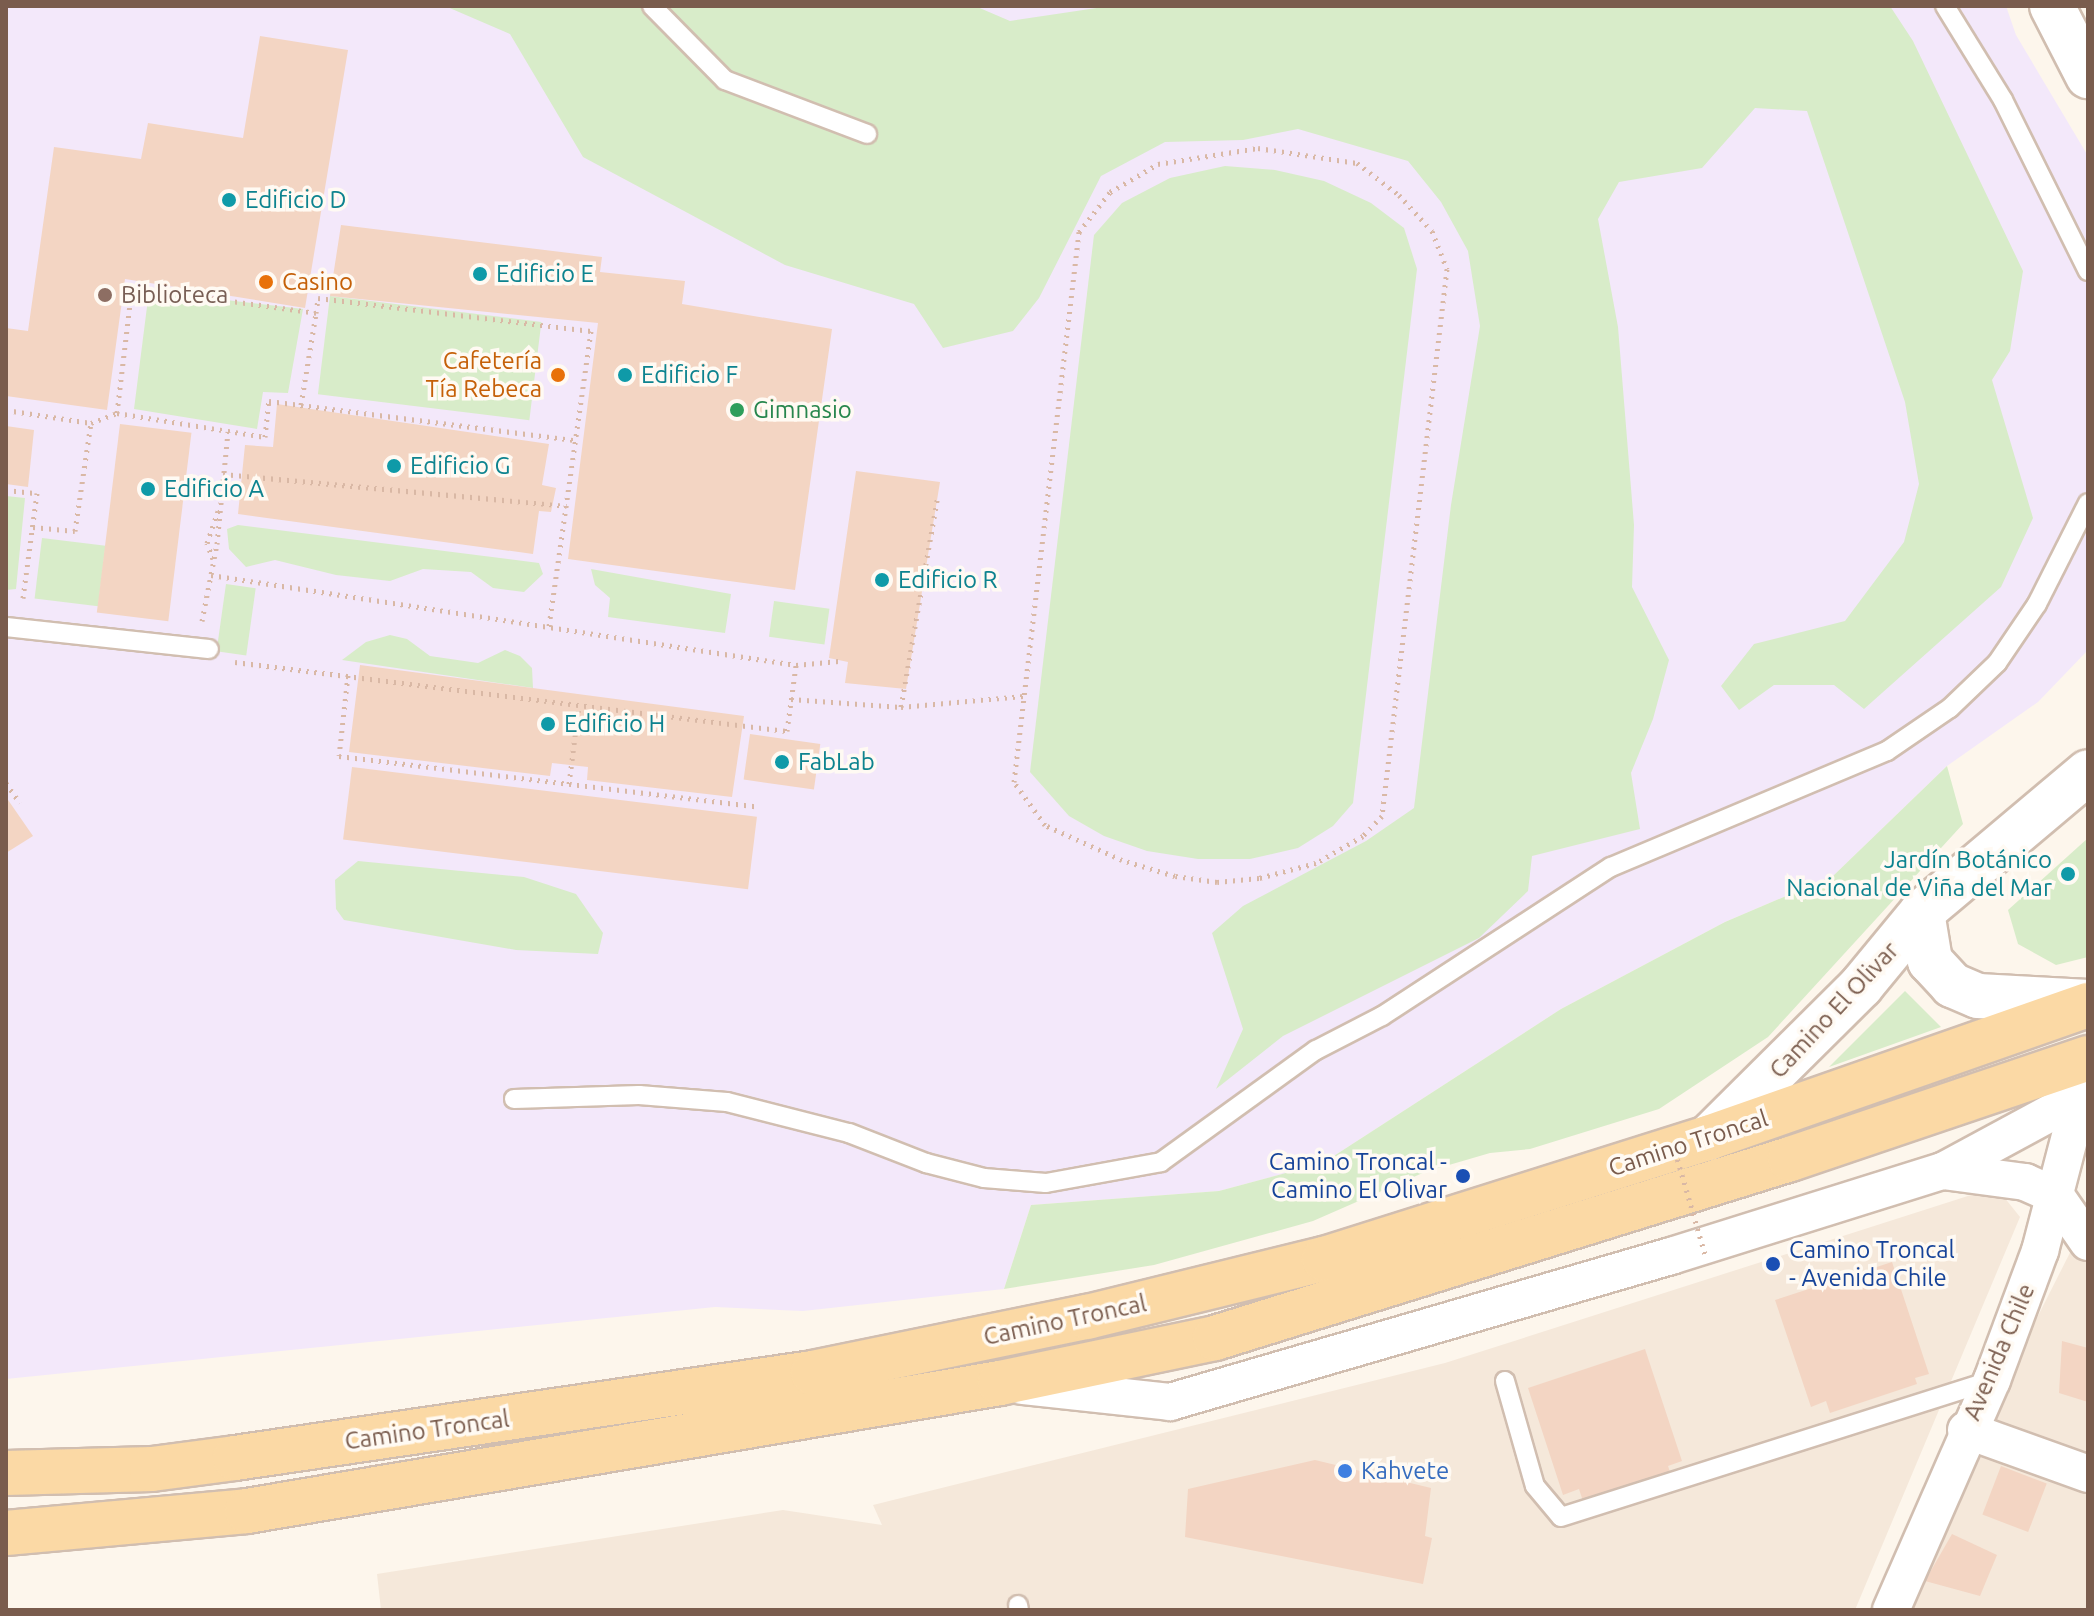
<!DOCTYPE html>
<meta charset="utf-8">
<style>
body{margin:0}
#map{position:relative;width:2094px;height:1616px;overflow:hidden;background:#fdf6ec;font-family:Ubuntu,sans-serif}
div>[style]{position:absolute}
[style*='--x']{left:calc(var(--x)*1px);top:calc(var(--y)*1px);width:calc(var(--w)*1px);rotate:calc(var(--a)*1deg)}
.residential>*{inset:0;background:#f5e8da}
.education>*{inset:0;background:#f3e8fa}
.green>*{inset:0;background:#d8ecc9;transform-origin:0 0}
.building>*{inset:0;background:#f3d5c3;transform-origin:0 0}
.path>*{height:5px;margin-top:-2.5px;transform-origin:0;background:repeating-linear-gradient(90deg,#d9b8a5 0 2px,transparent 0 8px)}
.roads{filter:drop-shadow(2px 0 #d1beb0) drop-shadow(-2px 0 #d1beb0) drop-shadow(0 2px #d1beb0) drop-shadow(0 -2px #d1beb0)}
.lane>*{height:18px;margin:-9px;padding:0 9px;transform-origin:9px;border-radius:9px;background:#fff}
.street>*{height:36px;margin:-18px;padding:0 18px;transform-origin:18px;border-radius:18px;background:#fff}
.secondary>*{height:44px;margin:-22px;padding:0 22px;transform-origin:22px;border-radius:22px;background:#fff}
.primary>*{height:44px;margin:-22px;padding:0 22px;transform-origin:22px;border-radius:22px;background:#fbd9a5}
.path-bridge>*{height:5px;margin-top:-2.5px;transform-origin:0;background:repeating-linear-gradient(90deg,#d9b8a5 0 2px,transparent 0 8px)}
.dots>*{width:22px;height:22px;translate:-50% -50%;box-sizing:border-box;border:4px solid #fffaf3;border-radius:50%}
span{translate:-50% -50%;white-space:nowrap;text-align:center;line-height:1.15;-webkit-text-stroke:7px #fffaf3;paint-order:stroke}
.culture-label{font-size:24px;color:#0d838f}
.left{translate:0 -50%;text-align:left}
.right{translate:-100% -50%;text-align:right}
.food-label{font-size:24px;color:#c56008}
.education-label{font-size:24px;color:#785e54}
.leisure-label{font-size:24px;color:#27864d}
.street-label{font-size:24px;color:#7a5c4d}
.transit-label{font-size:24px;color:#164399}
.shop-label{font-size:24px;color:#366cbe}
.frame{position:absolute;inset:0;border:8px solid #7a5c4d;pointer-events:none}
</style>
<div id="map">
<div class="residential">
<div style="clip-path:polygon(1996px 1187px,2020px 1217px,1855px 1610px,381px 1610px,377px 1574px,783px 1510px,882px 1525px,873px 1505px,1445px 1363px)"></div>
<div style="clip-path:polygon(2088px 1217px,2088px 1610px,1908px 1610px,1989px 1413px)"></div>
</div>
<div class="education">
<div style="clip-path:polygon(6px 6px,2006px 6px,2016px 35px,2088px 156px,2088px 650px,2038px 702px,1947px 766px,1833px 876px,1725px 922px,1561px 1009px,1323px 1163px,1219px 1191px,1031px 1205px,1004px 1289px,803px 1311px,715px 1307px,6px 1379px)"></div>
</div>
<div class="green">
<div style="clip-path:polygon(445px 6px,975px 6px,1010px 21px,1110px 6px,1890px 6px,1913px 41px,2023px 271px,2010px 351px,1992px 380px,2033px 518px,2001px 587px,1864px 709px,1834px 685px,1774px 685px,1739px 710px,1721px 686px,1754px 644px,1845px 621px,1904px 542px,1919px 484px,1905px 402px,1807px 111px,1755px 108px,1702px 168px,1619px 182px,1598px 219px,1618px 327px,1634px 525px,1632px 587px,1669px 660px,1653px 719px,1631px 773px,1640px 829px,1532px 856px,1528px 891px,1479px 938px,1283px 1036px,1216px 1089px,1243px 1029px,1212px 933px,1243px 906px,1366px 841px,1414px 808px,1451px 505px,1480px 326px,1468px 251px,1441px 202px,1408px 161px,1298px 129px,1243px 140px,1165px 142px,1101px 176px,1039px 298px,1013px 331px,943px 348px,914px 304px,785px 265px,583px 157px,510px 34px)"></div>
<div style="clip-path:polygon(1225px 166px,1275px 170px,1324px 181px,1371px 203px,1404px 228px,1417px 269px,1353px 803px,1333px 826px,1298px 848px,1250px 859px,1198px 859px,1147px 851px,1104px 836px,1069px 816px,1030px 772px,1094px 235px,1122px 203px,1170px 178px)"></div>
<div style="clip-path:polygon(149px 291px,303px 309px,288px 393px,263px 392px,257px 429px,134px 409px)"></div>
<div style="left:330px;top:296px;width:213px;height:99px;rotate:7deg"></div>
<div style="clip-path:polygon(6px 496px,25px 498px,16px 589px,6px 590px)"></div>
<div style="clip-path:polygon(238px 525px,539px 563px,543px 574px,524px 592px,493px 588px,471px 572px,423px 569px,390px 581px,336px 575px,275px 560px,246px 567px,229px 549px,227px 529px)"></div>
<div style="left:42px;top:538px;width:64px;height:61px;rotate:7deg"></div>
<div style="clip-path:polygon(591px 569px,731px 594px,725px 633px,608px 617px,610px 598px,595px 585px)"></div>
<div style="left:226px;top:584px;width:30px;height:68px;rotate:8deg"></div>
<div style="left:774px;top:601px;width:56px;height:36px;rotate:8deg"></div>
<div style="clip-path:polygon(390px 635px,407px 639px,430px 656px,478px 663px,505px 650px,520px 656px,532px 668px,533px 688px,342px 660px,366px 642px)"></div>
<div style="clip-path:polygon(1947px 766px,1963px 824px,1768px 1037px,1659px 1109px,1530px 1149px,1490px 1153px,1425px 1172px,1313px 1221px,1154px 1265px,1004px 1289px,1031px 1205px,1219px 1191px,1323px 1163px,1561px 1009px,1725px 922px,1833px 876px)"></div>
<div style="clip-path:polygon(2088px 838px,2088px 957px,2056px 965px,2018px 944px,2008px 910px)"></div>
<div style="clip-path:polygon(358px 861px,524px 877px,576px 894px,603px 933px,598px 954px,516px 950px,344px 920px,336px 909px,335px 880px)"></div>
<div style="clip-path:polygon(1905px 991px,1941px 1027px,1829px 1067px)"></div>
</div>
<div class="building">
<div style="clip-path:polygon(260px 36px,348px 50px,305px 308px,125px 279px,107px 410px,6px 396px,6px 328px,28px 331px,54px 147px,141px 159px,148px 123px,243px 138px)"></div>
<div style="clip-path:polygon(341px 225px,602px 257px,600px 272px,685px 281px,682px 304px,832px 329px,795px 590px,568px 559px,598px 323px,330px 296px)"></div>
<div style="clip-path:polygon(277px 404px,549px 444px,542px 485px,556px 488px,551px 512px,539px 511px,533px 554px,238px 514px,245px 445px,273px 447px)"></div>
<div style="left:120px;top:424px;width:72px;height:190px;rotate:7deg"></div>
<div style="clip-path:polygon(6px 426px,34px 430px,28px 487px,6px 484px)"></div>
<div style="clip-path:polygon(856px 471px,940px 482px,906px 689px,845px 683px,848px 662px,829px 658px)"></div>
<div style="clip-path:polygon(360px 665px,744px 716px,732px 797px,587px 780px,588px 767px,552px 763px,550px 776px,349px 752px)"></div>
<div style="left:750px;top:734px;width:71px;height:46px;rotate:8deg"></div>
<div style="left:352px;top:767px;width:408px;height:73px;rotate:7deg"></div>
<div style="clip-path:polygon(6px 797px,33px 836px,6px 853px)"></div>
<div style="clip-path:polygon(1892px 1262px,1929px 1374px,1915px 1378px,1917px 1384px,1830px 1413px,1826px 1401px,1811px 1407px,1775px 1300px)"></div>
<div style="clip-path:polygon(2062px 1341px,2088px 1348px,2088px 1402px,2059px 1393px)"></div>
<div style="clip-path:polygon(1645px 1349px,1682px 1461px,1668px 1466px,1670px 1472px,1583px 1501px,1579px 1489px,1563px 1495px,1528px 1388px)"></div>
<div style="clip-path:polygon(1315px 1460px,1431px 1488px,1425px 1536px,1432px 1538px,1423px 1584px,1185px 1537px,1188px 1489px)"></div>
<div style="left:2001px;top:1466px;width:49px;height:52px;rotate:21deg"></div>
<div style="clip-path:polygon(1952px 1534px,1997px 1555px,1980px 1596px,1925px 1581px)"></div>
</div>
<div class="path">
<div style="--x:1258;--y:148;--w:100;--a:8.6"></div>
<div style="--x:1357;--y:163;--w:53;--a:37.3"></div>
<div style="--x:1399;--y:195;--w:49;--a:47.5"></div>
<div style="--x:1432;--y:231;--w:41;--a:68.5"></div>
<div style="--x:1447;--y:269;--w:551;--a:96.78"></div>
<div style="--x:1382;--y:816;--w:28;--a:134"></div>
<div style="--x:1363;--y:836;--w:54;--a:150.1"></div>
<div style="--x:1316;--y:863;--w:59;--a:165.3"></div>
<div style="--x:1259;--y:878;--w:42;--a:174.6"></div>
<div style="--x:1217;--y:882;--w:42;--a:-171.9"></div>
<div style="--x:1175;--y:876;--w:55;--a:-163.2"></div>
<div style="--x:1122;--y:860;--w:85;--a:-155.6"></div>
<div style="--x:1045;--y:825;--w:53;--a:-125.8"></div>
<div style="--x:1014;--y:782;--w:554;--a:-83.26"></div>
<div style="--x:1079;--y:232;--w:51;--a:-52.2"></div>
<div style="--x:1110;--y:192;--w:56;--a:-30.3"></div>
<div style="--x:1158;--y:164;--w:101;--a:-9.1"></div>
<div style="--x:301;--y:405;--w:93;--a:-80.7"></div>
<div style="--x:6;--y:410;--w:86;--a:8.7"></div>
<div style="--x:91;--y:423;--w:28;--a:-21"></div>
<div style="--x:117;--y:413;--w:150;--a:9.2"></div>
<div style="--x:265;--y:437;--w:36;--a:-84"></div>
<div style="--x:269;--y:401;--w:308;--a:7.3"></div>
<div style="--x:117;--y:413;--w:127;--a:-83.2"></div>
<div style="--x:132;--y:287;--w:186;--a:8"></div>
<div style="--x:316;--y:313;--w:15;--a:-82"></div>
<div style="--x:318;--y:298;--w:275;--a:6.9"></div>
<div style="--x:591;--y:331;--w:299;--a:98.1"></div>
<div style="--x:223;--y:474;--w:345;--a:5.3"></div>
<div style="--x:6;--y:490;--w:31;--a:6"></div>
<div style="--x:37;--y:493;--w:106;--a:97.6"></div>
<div style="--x:33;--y:527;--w:42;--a:5.4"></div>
<div style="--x:75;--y:531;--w:109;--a:-81.6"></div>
<div style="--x:213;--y:559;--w:17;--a:-111"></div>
<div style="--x:207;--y:543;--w:34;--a:-71"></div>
<div style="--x:211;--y:575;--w:592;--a:8.75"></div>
<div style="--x:796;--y:665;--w:43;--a:-5.3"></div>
<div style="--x:202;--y:621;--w:78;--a:-79"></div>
<div style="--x:217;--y:544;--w:113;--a:-84.4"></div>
<div style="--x:235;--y:662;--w:556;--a:7.13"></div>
<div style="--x:787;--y:731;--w:67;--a:-82.2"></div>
<div style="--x:348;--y:675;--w:81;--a:96.3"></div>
<div style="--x:339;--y:756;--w:419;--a:6.9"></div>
<div style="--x:791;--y:699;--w:110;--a:4.2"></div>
<div style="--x:901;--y:707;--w:214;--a:-80.1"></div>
<div style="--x:901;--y:707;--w:123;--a:-5.1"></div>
<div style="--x:6;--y:783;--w:24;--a:55"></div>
<div style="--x:569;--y:784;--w:80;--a:-82.8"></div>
</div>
<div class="roads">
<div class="lane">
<div style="--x:652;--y:6;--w:104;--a:45.4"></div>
<div style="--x:725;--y:80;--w:152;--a:20.8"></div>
<div style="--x:1945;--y:6;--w:110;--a:58.3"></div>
<div style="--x:2003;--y:100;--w:191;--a:63.6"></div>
<div style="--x:6;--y:627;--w:204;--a:6.2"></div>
<div style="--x:514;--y:1099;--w:125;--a:-1.8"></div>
<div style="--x:639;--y:1095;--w:88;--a:4.5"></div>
<div style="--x:727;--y:1102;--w:126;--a:14.3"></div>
<div style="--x:849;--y:1133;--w:83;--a:21.3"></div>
<div style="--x:926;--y:1163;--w:60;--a:14.5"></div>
<div style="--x:984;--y:1178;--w:62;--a:4.6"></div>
<div style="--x:1046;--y:1183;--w:117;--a:-10.3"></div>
<div style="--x:1161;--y:1162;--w:191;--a:-35.9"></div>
<div style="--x:1316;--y:1050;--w:74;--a:-27.3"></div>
<div style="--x:1382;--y:1016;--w:273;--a:-33.1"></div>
<div style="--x:1611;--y:867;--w:299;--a:-22.8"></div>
<div style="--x:1887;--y:751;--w:76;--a:-34.3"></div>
<div style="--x:1950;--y:708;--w:65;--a:-43.8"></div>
<div style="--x:1997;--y:663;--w:71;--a:-55.9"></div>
<div style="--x:2037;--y:604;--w:113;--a:-63.2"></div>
<div style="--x:1505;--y:1381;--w:109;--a:74.1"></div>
<div style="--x:1535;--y:1486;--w:40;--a:50"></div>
<div style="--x:1561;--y:1517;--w:449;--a:-17.6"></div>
<div style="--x:1018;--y:1605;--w:5;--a:79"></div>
</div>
<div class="street">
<div style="--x:1943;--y:1171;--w:83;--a:7.6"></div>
<div style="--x:2025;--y:1182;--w:34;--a:24"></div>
<div style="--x:2056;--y:1196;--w:56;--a:55.2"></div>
<div style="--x:1023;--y:1386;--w:148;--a:6.2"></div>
<div style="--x:1170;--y:1402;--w:522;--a:-16.25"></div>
<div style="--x:1671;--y:1256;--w:285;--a:-17.4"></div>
<div style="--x:1943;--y:1171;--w:156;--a:-28.4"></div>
<div style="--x:1966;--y:1430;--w:130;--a:19.8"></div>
<div style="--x:1891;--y:1610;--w:251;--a:-66.3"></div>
<div style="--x:1992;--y:1380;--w:138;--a:-69.6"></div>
<div style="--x:2040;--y:1251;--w:159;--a:-75.4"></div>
<div style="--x:2080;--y:1097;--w:12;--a:-48"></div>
</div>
<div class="secondary">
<div style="--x:2052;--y:6;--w:79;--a:62.8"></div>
<div style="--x:1922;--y:912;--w:50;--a:80.7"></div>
<div style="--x:1930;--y:961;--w:33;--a:47"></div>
<div style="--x:1952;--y:985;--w:28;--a:23"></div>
<div style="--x:1978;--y:996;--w:110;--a:3.1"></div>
<div style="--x:1708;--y:1138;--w:216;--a:-44.8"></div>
<div style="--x:1861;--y:986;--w:96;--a:-50.5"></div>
<div style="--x:1922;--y:912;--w:217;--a:-40.1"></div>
</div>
<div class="primary">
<div style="--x:6;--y:1473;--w:146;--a:-1.6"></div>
<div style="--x:152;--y:1469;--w:84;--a:-7.5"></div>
<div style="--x:235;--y:1458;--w:584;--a:-8.37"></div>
<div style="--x:813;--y:1373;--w:280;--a:-11.6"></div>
<div style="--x:1087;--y:1317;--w:244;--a:-13.8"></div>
<div style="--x:1324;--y:1259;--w:403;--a:-17.5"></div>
<div style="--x:1708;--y:1138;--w:403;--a:-19.3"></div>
<div style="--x:6;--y:1533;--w:242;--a:-5.2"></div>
<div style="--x:247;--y:1511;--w:764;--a:-9.65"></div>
<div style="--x:1000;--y:1383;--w:220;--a:-11.8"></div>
<div style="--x:1215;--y:1338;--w:602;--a:-17.29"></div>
<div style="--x:1790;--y:1159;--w:315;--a:-18.7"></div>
</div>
</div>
<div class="path-bridge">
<div style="--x:1673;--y:1144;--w:115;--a:73.8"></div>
</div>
<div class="dots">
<div style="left:229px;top:200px;background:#0f9aa8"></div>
<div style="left:480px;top:274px;background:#0f9aa8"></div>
<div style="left:266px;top:282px;background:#e8710a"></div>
<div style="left:105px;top:295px;background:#8d6e63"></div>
<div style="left:558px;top:375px;background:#e8710a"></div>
<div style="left:625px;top:375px;background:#0f9aa8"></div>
<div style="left:737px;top:410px;background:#2e9e5b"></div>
<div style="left:394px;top:466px;background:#0f9aa8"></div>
<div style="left:148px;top:489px;background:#0f9aa8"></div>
<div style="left:882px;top:580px;background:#0f9aa8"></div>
<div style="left:548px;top:724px;background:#0f9aa8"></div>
<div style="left:782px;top:762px;background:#0f9aa8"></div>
<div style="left:2068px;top:874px;background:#0f9aa8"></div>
<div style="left:1463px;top:1176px;background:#1a4fb4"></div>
<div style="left:1773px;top:1264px;background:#1a4fb4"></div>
<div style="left:1345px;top:1471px;background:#3f7fe0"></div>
</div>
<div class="culture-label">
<span class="left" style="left:245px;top:200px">Edificio D</span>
<span class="left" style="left:496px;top:274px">Edificio E</span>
<span class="left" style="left:641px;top:375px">Edificio F</span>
<span class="left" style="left:410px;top:466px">Edificio G</span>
<span class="left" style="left:164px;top:489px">Edificio A</span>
<span class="left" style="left:898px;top:580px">Edificio R</span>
<span class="left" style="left:564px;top:724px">Edificio H</span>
<span class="left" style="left:798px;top:762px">FabLab</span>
<span class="right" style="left:2052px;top:874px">Jardín Botánico<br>Nacional de Viña del Mar</span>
</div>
<div class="food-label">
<span class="left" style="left:282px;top:282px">Casino</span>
<span class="right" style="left:542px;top:375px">Cafetería<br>Tía Rebeca</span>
</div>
<div class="education-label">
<span class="left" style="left:121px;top:295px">Biblioteca</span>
</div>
<div class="leisure-label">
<span class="left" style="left:753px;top:410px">Gimnasio</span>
</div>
<div class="street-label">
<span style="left:1834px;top:1010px;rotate:-47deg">Camino El Olivar</span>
<span style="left:1688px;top:1143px;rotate:-18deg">Camino Troncal</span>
<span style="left:1065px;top:1320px;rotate:-12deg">Camino Troncal</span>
<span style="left:1999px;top:1352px;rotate:-67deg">Avenida Chile</span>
<span style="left:427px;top:1430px;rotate:-8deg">Camino Troncal</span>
</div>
<div class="transit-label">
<span class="right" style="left:1447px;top:1176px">Camino Troncal -<br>Camino El Olivar</span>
<span class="left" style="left:1789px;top:1264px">Camino Troncal<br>- Avenida Chile</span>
</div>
<div class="shop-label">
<span class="left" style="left:1361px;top:1471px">Kahvete</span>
</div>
<div class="frame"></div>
</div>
